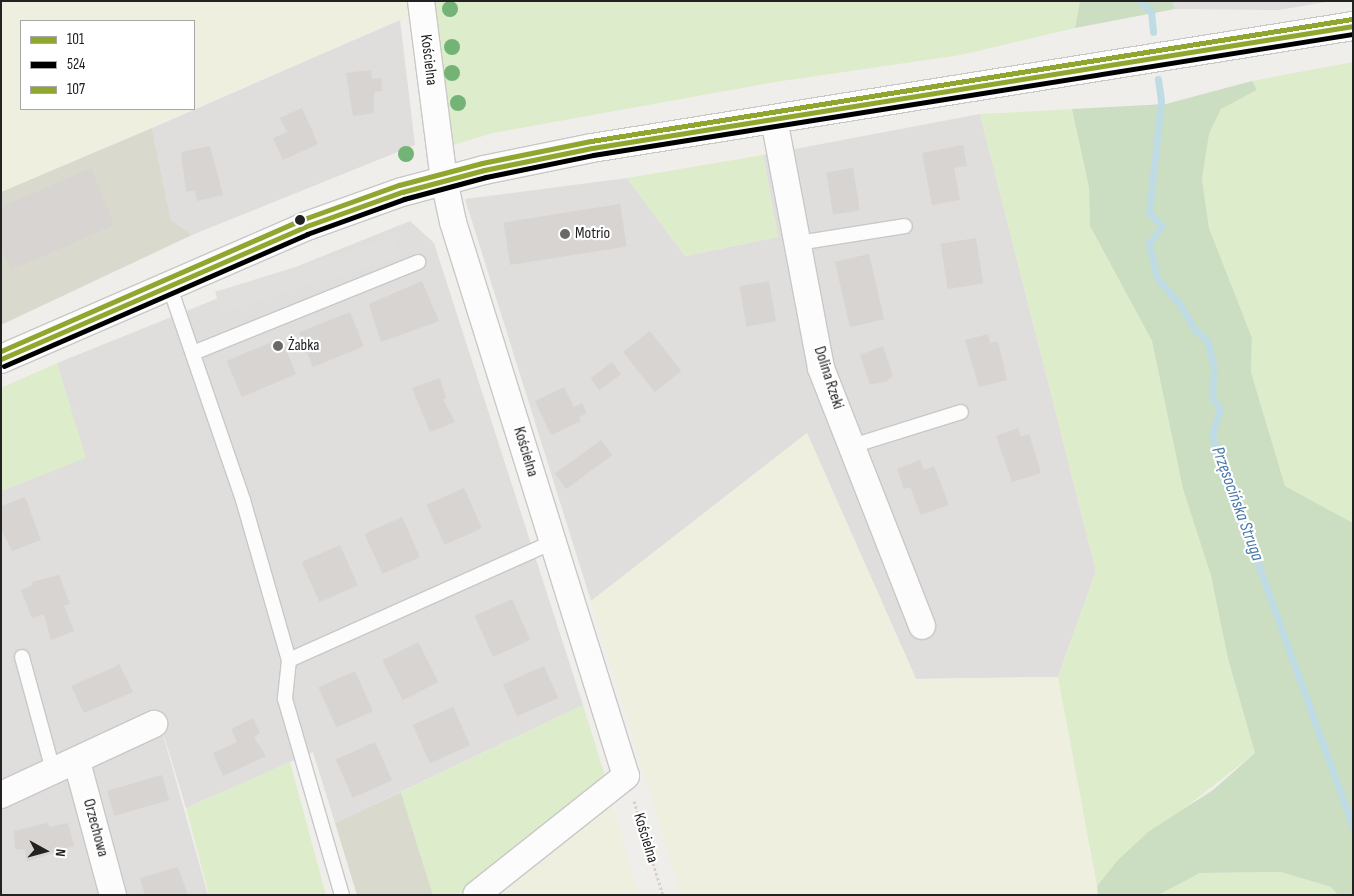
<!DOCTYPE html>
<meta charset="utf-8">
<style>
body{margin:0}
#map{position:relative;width:1354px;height:896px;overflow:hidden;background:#f0eeeb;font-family:"Sofia Sans Condensed",sans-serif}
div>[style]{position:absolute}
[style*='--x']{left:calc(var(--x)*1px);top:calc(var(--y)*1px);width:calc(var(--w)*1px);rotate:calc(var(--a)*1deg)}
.residential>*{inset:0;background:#dfdedc}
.construction>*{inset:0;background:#d9d9cd}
.farmland>*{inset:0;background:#efefdf}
.grass>*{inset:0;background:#ddeccb}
.forest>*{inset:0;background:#cbdec1}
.parking>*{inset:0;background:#e0dfde;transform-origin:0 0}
.stream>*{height:7px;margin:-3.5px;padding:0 3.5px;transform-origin:3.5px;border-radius:3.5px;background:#bfdbe3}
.building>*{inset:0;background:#d7d4d2;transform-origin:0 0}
.path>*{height:3px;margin-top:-1.5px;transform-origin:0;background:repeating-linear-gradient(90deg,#dccecd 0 2.5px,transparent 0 5px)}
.roads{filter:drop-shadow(1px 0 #c9c8c7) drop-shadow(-1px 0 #c9c8c7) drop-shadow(0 1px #c9c8c7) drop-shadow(0 -1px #c9c8c7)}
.service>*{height:14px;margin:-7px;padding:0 7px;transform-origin:7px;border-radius:7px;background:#fdfcfc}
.minor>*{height:26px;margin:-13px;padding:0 13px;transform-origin:13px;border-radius:13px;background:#fdfcfc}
.tertiary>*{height:28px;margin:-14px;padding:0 14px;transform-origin:14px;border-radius:14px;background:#fdfcfc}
.bus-1>*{height:5px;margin:-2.5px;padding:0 2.5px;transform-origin:2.5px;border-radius:2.5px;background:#8fa62f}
.bus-2>*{height:5px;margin:-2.5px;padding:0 2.5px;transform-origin:2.5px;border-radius:2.5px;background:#000}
.bus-3>*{height:5px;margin:-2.5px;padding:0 2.5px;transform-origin:2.5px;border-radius:2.5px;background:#8fa62f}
.trees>*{width:16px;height:16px;margin:-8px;border-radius:50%;background:#73b476}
.dots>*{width:14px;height:14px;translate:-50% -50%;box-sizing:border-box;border:2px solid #fff;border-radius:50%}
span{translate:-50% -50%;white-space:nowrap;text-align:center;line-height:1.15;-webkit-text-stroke:4.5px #fff;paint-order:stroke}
.street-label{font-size:16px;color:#222}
.poi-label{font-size:16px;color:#222}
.left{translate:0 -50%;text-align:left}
.water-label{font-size:18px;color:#4a7aab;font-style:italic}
.frame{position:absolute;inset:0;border:2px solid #222;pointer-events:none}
.legend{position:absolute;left:20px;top:20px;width:175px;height:90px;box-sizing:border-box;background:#fff;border:1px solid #a7a7a7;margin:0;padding:6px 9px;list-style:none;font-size:15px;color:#222}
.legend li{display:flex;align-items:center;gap:10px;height:25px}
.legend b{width:25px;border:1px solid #a7a7a7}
.north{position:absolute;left:20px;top:826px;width:50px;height:50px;-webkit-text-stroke:4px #fff;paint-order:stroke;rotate:97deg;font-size:14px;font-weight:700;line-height:20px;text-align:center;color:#222}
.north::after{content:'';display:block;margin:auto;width:18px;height:22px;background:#222;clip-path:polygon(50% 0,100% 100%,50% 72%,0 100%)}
</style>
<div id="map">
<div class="residential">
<div style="clip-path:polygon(1172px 1px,1332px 1px,1279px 10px,1175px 9px)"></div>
<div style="clip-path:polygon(400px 20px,415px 145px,192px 235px,171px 220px,152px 128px)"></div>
<div style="clip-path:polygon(980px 114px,1096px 571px,1058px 677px,916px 679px,807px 433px,591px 601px,465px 199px,627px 178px,685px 256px,778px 237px,763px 155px)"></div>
<div style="clip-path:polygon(410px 221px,434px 243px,583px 705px,335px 823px,313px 752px,186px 808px,157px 713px,208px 895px,1px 895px,1px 491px,84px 458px,57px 363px)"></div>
</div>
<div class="construction">
<div style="clip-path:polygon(152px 128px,171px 220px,192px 235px,1px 325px,1px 192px)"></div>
<div style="clip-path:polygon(401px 792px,433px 895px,357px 895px,335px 823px)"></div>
</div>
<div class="farmland">
<div style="clip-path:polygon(evenodd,1px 1px,413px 1px,415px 13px,1px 192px,1px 1px,21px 21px,194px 21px,194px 109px,21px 109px,21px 21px)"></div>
<div style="clip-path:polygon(807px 433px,916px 679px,1058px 677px,1098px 895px,681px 895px,591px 601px)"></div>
<div style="clip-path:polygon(610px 798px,639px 895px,492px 895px)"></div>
</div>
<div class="grass">
<div style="clip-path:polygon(430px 1px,1080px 1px,1075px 28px,961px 55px,775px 82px,493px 133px,453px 145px)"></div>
<div style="clip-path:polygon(1353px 62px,1353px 523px,1285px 486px,1251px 372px,1252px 338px,1209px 228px,1202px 179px,1209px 134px,1221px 109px,1257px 90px,1252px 81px)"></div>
<div style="clip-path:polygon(1072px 109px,1089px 188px,1090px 226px,1152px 341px,1183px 489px,1211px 576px,1228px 659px,1255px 753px,1117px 861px,1097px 886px,1058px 677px,1096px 571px,980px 114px)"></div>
<div style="clip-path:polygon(763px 155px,778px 237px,685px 256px,627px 178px)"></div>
<div style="clip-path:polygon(57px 363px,86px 458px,1px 491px,1px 388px)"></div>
<div style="clip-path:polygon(583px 705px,607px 782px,457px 895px,433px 895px,401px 792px)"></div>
<div style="clip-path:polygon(290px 762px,326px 895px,209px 895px,186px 808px)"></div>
<div style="clip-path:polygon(1281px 872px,1331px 887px,1338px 895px,1158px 895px,1200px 873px)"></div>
</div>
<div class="forest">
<div style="clip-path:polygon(1080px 1px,1172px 1px,1175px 9px,1075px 28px)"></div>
<div style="clip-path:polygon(1252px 81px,1257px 90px,1221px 109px,1209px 134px,1202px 179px,1209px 228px,1252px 338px,1251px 372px,1285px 486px,1353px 523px,1353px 895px,1338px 895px,1331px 887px,1281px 872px,1200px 873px,1158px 895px,1098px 895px,1097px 886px,1117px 861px,1148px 832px,1213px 790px,1255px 753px,1228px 659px,1211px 576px,1183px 489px,1152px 341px,1090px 226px,1089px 188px,1072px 109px,1166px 104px)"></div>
</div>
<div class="parking">
<div style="left:394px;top:237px;width:21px;height:187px;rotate:73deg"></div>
</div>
<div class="stream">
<div style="--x:1140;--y:1;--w:16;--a:45"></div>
<div style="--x:1151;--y:12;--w:20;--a:84"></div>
<div style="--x:1158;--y:79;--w:22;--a:82"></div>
<div style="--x:1161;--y:101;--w:113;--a:96.1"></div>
<div style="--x:1149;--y:213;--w:18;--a:45"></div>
<div style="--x:1162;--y:226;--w:21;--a:127"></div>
<div style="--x:1149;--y:243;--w:36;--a:77"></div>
<div style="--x:1157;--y:278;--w:35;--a:49"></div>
<div style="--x:1180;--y:304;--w:30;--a:60"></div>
<div style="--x:1195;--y:330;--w:16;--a:40"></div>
<div style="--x:1207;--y:340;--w:29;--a:76"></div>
<div style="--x:1214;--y:368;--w:29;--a:94"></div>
<div style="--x:1212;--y:397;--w:14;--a:56"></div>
<div style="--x:1220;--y:409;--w:28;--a:107"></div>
<div style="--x:1212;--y:436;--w:417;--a:70.2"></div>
</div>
<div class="building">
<div style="clip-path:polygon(371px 70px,372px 79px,381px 78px,382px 91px,374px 92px,374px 113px,353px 116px,346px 73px)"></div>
<div style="clip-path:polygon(302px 108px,318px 144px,283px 160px,273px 138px,287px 132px,280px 118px)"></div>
<div style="clip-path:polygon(963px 145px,967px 166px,954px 168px,960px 200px,932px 205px,922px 153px)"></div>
<div style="clip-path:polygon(210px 146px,223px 195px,197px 201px,195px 190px,186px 192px,181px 152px)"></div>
<div style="clip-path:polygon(91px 168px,114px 225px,11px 270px,1px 248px,1px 207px)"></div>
<div style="left:853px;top:168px;width:43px;height:27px;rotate:81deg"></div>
<div style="left:620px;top:204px;width:43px;height:118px;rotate:81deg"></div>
<div style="left:976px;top:238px;width:46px;height:36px;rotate:81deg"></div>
<div style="left:869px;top:254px;width:67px;height:35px;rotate:77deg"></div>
<div style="clip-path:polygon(422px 281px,439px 321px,381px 342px,369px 304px)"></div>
<div style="left:769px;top:281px;width:41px;height:30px;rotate:80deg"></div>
<div style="left:350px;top:312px;width:37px;height:55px;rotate:68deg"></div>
<div style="left:650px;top:331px;width:51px;height:34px;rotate:52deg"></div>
<div style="clip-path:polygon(988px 334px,990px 343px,998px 341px,1007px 380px,979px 387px,965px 340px)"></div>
<div style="left:281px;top:338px;width:39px;height:59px;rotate:67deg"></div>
<div style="clip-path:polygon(883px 346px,893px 376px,886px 382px,870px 384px,860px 355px)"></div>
<div style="left:612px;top:362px;width:15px;height:27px;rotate:53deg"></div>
<div style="clip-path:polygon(440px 378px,446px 398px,443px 399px,455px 422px,430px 432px,412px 388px)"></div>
<div style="clip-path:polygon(564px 387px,574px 407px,582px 403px,587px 413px,579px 417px,581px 421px,551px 435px,535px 401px)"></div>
<div style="clip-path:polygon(1018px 428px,1021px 437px,1029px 434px,1041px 473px,1012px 482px,996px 436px)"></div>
<div style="left:601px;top:440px;width:19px;height:57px;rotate:54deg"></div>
<div style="clip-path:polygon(920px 460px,924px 470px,934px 466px,949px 505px,921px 515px,910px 487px,904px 489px,897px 469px)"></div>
<div style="left:464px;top:488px;width:44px;height:41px;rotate:66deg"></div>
<div style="clip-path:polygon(25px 497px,41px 540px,12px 551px,2px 531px,1px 506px)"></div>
<div style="left:402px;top:517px;width:44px;height:41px;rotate:66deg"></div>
<div style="left:340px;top:545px;width:44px;height:42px;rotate:66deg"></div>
<div style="clip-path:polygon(59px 575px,70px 604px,64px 606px,74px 631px,51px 640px,44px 614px,32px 618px,21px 590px,33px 585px,32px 582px)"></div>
<div style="left:512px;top:599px;width:45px;height:41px;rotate:66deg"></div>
<div style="left:418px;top:642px;width:45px;height:40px;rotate:63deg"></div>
<div style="clip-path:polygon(118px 662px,133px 692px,84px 713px,71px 686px,117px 666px)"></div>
<div style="left:544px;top:666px;width:35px;height:45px;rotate:66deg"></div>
<div style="left:355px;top:671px;width:44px;height:40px;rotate:66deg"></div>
<div style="left:453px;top:707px;width:42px;height:44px;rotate:66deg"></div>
<div style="clip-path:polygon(253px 718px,260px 733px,254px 737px,266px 756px,223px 776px,213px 753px,237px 742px,231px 729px)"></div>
<div style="left:375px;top:742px;width:42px;height:43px;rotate:66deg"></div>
<div style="left:162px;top:775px;width:26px;height:57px;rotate:74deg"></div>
<div style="clip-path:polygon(48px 823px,49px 827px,68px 823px,74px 846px,27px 862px,25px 850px,15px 849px,14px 831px)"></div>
<div style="clip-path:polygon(178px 867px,188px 895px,145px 895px,140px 878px)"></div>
</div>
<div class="path">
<div style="--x:634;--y:801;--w:98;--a:72.9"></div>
</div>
<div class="roads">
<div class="service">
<div style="--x:798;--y:243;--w:108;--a:-9"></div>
<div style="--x:169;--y:285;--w:227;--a:71"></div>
<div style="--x:243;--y:500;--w:166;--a:74"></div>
<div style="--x:289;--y:660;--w:39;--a:96"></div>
<div style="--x:285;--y:699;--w:204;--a:73.8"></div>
<div style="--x:193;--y:353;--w:243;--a:-22"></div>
<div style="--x:852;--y:446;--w:114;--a:-17.3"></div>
<div style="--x:22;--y:657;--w:121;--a:74.7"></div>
<div style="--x:289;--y:660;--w:289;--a:-24.1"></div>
</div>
<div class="minor">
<div style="--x:421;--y:1;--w:180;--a:82.7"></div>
<div style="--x:444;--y:180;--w:43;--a:77.9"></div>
<div style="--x:453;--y:222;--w:580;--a:72.66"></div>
<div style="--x:626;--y:776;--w:191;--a:141.6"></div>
<div style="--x:774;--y:119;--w:253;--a:79.3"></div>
<div style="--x:821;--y:368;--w:277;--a:68.6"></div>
<div style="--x:77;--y:762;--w:138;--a:74.9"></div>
<div style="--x:1;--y:795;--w:169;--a:-24.9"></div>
</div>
<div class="tertiary">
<div style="--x:1;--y:359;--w:331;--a:-23.5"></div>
<div style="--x:304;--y:227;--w:104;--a:-19.7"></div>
<div style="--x:402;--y:192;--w:85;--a:-15"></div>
<div style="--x:484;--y:170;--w:110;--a:-11.5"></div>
<div style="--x:592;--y:148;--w:771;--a:-9.11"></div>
</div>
</div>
<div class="bus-1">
<div style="--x:1;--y:359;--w:331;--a:-23.5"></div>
<div style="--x:304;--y:227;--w:104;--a:-19.7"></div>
<div style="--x:402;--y:192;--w:85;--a:-15"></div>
<div style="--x:484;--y:170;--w:110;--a:-11.5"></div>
<div style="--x:592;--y:148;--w:771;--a:-9.11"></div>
</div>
<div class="bus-2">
<div style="--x:4;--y:366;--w:331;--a:-23.5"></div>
<div style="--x:307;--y:234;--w:103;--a:-19.8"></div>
<div style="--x:404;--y:199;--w:85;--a:-15"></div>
<div style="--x:486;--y:177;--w:109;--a:-11.6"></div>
<div style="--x:593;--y:155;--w:770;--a:-9.05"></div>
</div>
<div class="bus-3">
<div style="--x:1;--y:351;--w:327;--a:-23.6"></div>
<div style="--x:301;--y:220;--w:104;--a:-19.7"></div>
<div style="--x:399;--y:185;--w:86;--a:-14.8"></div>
<div style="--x:482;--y:163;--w:111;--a:-11.4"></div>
<div style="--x:591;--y:141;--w:771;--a:-9.11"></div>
</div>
<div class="trees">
<div style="left:450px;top:9px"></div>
<div style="left:452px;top:47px"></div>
<div style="left:452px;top:73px"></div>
<div style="left:458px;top:103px"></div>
<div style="left:406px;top:154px"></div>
</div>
<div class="dots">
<div style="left:300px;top:220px;background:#222"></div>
<div style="left:565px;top:234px;background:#6a6968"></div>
<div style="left:278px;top:346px;background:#6a6968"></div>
</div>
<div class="street-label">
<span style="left:428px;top:60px;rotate:83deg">Kościelna</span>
<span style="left:828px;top:378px;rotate:72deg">Dolina Rzeki</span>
<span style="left:525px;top:452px;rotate:73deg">Kościelna</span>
<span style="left:95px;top:828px;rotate:75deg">Orzechowa</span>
<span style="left:645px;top:838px;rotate:73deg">Kościelna</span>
</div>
<div class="poi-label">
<span class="left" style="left:575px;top:234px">Motrio</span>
<span class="left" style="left:288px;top:346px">Żabka</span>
</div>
<div class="water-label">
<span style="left:1237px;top:504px;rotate:70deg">Przęsocińska Struga</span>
</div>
<div class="frame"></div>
<ul class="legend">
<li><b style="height:6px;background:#8fa62f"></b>101</li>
<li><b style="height:6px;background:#000"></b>524</li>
<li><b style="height:6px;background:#8fa62f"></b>107</li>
</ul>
<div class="north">N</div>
</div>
